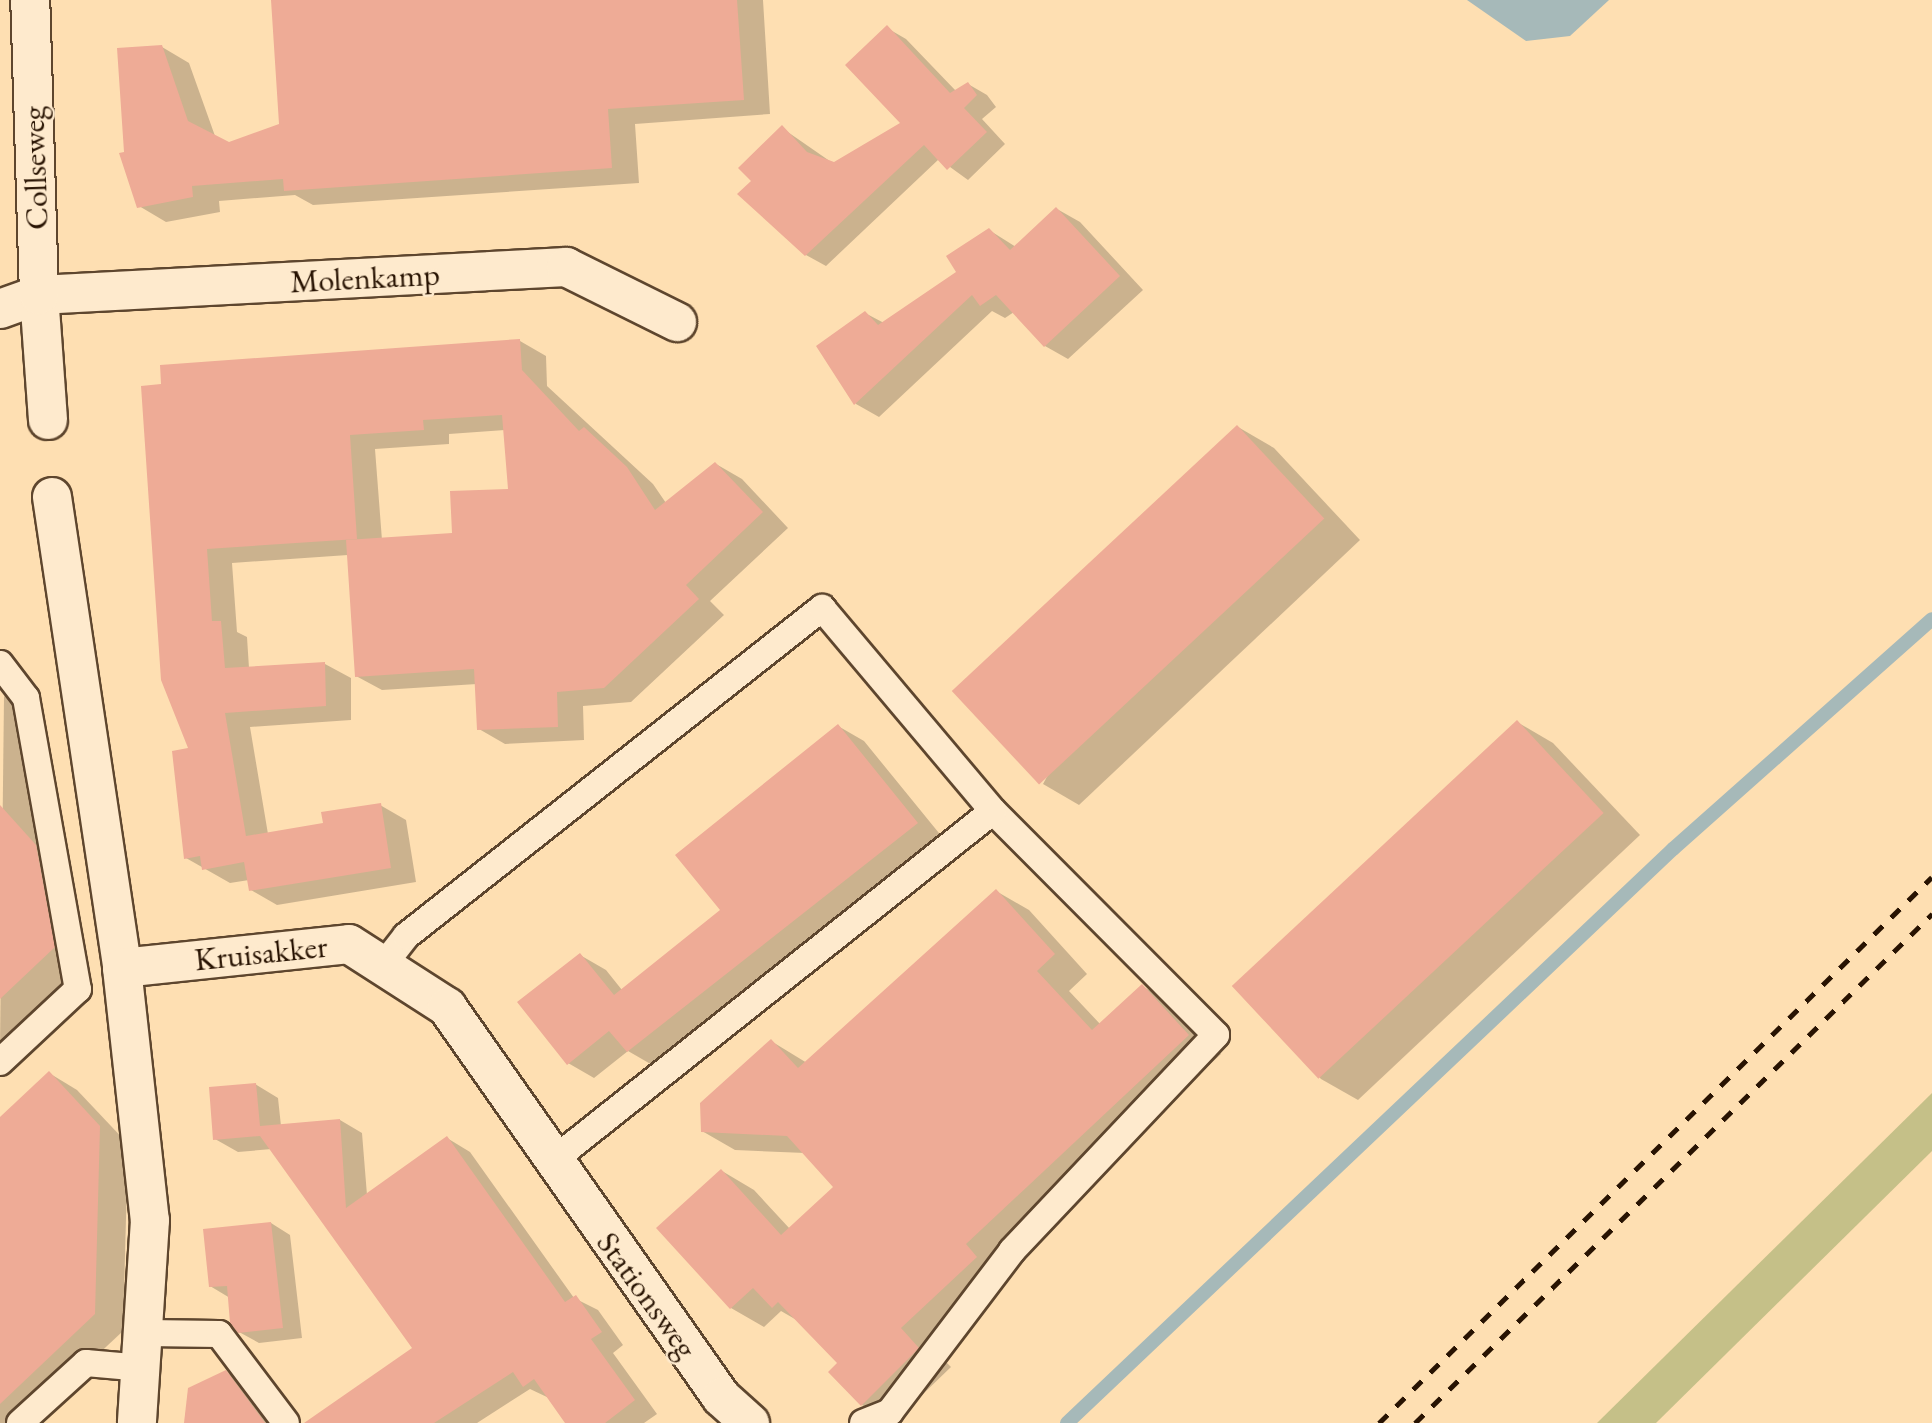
<!DOCTYPE html>
<style>
body{margin:0}
#map{position:relative;width:1932px;height:1423px;overflow:hidden;background:#fedfb2;font-family:"EB Garamond",serif}
div>[style]{position:absolute}
[style*='--x']{left:calc(var(--x)*1px);top:calc(var(--y)*1px);width:calc(var(--w)*1px);rotate:calc(var(--a)*1deg)}
.green>*{inset:0;background:#c5c088}
.water>*{inset:0;background:#a6b9b9}
.shadow>*{inset:0;background:#0003}
.stream>*{height:14px;margin:-7px;padding:0 7px;transform-origin:7px;border-radius:7px;background:#a6b9b9}
.building>*{inset:0;background:#eeab96;transform-origin:0 0}
.roads{filter:drop-shadow(2px 0 #5e462e) drop-shadow(-2px 0 #5e462e) drop-shadow(0 2px #5e462e) drop-shadow(0 -2px #5e462e)}
.service>*{height:26px;margin:-13px;padding:0 13px;transform-origin:13px;border-radius:13px;background:#feeacd}
.minor>*{height:38px;margin:-19px;padding:0 19px;transform-origin:19px;border-radius:19px;background:#feeacd}
.tertiary>*{height:38px;margin:-19px;padding:0 19px;transform-origin:19px;border-radius:19px;background:#feeacd}
.rail>*{height:5px;margin-top:-2.5px;transform-origin:0;background:repeating-linear-gradient(90deg,#281302 0 12px,transparent 0 24px)}
span{translate:-50% -50%;white-space:nowrap;text-align:center;line-height:1.15;-webkit-text-stroke:5px #feeacd;paint-order:stroke}
.street-label{font-size:32px;color:#281302}
</style>
<div id="map">
<div class="green">
<div style="clip-path:polygon(1932px 1093px,1932px 1151px,1656px 1423px,1597px 1423px)"></div>
</div>
<div class="water">
<div style="clip-path:polygon(1467px 0,1609px 0,1570px 36px,1526px 41px)"></div>
</div>
<div class="shadow">
<div style="clip-path:polygon(273px 0,763px 0,770px 114px,635px 124px,639px 183px,313px 205px,295px 195px,219px 201px,220px 212px,166px 222px,139px 206px,126px 153px,162px 47px,189px 63px,215px 136px,229px 143px,281px 126px)"></div>
<div style="clip-path:polygon(887px 28px,906px 39px,956px 91px,968px 84px,987px 95px,996px 107px,982px 119px,1005px 144px,968px 180px,939px 159px,826px 266px,806px 255px,753px 181px,782px 128px,834px 164px,902px 123px)"></div>
<div style="clip-path:polygon(1057px 209px,1080px 222px,1143px 290px,1068px 359px,1045px 346px,1014px 312px,1005px 318px,992px 311px,879px 417px,856px 404px,819px 347px,865px 313px,884px 323px,959px 272px,989px 230px,1016px 247px)"></div>
<div style="clip-path:polygon(evenodd,520px 341px,546px 356px,547px 386px,653px 484px,666px 503px,716px 464px,742px 479px,788px 528px,710px 601px,724px 615px,631px 702px,583px 706px,584px 740px,505px 744px,479px 729px,477px 684px,382px 690px,356px 676px,348px 555px,232px 563px,237px 632px,247px 637px,249px 668px,325px 664px,351px 678px,351px 720px,250px 727px,268px 834px,325px 825px,380px 805px,406px 820px,416px 882px,277px 905px,251px 890px,249px 880px,230px 883px,186px 858px,190px 750px,143px 388px,520px 341px,505px 430px,510px 490px,454px 534px,382px 540px,375px 449px,449px 444px,449px 434px,505px 430px)"></div>
<div style="clip-path:polygon(1238px 427px,1274px 448px,1360px 540px,1079px 805px,1043px 784px)"></div>
<div style="clip-path:polygon(4px 696px,35px 715px,86px 966px,0 1047px)"></div>
<div style="clip-path:polygon(1517px 722px,1553px 743px,1640px 835px,1358px 1100px,1321px 1079px,1235px 988px)"></div>
<div style="clip-path:polygon(838px 726px,864px 741px,943px 838px,654px 1066px,628px 1051px,594px 1078px,568px 1063px,580px 955px,606px 970px,622px 990px,722px 910px)"></div>
<div style="clip-path:polygon(996px 891px,1029px 910px,1087px 974px,1069px 991px,1101px 1025px,1142px 986px,1175px 1005px,1221px 1054px,997px 1264px,932px 1348px,951px 1367px,893px 1423px,862px 1405px,840px 1363px,800px 1322px,781px 1311px,764px 1327px,731px 1308px,722px 1171px,754px 1190px,790px 1229px,836px 1187px,805px 1153px,735px 1150px,702px 1131px,771px 1041px,807px 1063px)"></div>
<div style="clip-path:polygon(49px 1073px,77px 1090px,128px 1144px,123px 1331px,25px 1423px,0 1423px,0 1118px)"></div>
<div style="clip-path:polygon(255px 1084px,278px 1098px,281px 1126px,340px 1120px,362px 1133px,367px 1195px,447px 1138px,470px 1152px,574px 1298px,598px 1310px,623px 1345px,613px 1353px,657px 1414px,644px 1423px,567px 1423px,549px 1398px,530px 1389px,477px 1423px,307px 1423px,414px 1349px,272px 1149px,238px 1152px,215px 1139px)"></div>
<div style="clip-path:polygon(271px 1223px,290px 1235px,302px 1338px,259px 1343px,239px 1332px,230px 1298px,210px 1286px)"></div>
<div style="clip-path:polygon(226px 1372px,255px 1388px,280px 1423px,186px 1423px)"></div>
</div>
<div class="stream">
<div style="--x:1067;--y:1423;--w:835;--a:-43.45"></div>
<div style="--x:1673;--y:849;--w:346;--a:-41.6"></div>
</div>
<div class="building">
<div style="clip-path:polygon(271px 0,737px 0,744px 100px,608px 109px,612px 168px,284px 191px,283px 179px,192px 186px,193px 197px,137px 208px,119px 153px,124px 152px,117px 48px,162px 45px,188px 121px,229px 142px,279px 124px)"></div>
<div style="clip-path:polygon(887px 25px,950px 93px,968px 82px,977px 95px,964px 108px,987px 132px,947px 170px,924px 145px,805px 256px,737px 194px,751px 181px,738px 168px,782px 125px,807px 152px,834px 162px,900px 123px,845px 65px)"></div>
<div style="clip-path:polygon(1056px 207px,1120px 276px,1044px 347px,996px 295px,980px 306px,972px 295px,854px 405px,816px 346px,865px 311px,878px 325px,956px 272px,946px 256px,989px 228px,1010px 250px)"></div>
<div style="clip-path:polygon(520px 339px,522px 370px,579px 431px,584px 427px,627px 467px,655px 510px,715px 462px,763px 512px,686px 585px,699px 599px,604px 688px,557px 692px,558px 727px,477px 730px,474px 669px,355px 677px,346px 540px,452px 533px,450px 491px,508px 489px,502px 415px,423px 420px,424px 430px,350px 435px,357px 539px,207px 549px,212px 621px,221px 621px,225px 668px,325px 662px,326px 706px,225px 713px,246px 836px,323px 823px,321px 812px,381px 803px,391px 868px,249px 891px,244px 862px,202px 870px,200px 856px,184px 859px,172px 751px,188px 748px,161px 680px,141px 386px,161px 384px,160px 365px)"></div>
<div style="left:1237px;top:425px;width:128px;height:390px;rotate:47deg"></div>
<div style="left:1517px;top:720px;width:127px;height:390px;rotate:47deg"></div>
<div style="clip-path:polygon(838px 724px,918px 823px,627px 1052px,609px 1031px,567px 1065px,517px 1002px,580px 953px,614px 995px,720px 910px,675px 855px)"></div>
<div style="clip-path:polygon(0 805px,36px 845px,55px 947px,0 999px)"></div>
<div style="clip-path:polygon(996px 889px,1055px 954px,1037px 971px,1092px 1030px,1142px 984px,1189px 1035px,966px 1244px,977px 1257px,901px 1328px,919px 1348px,861px 1406px,828px 1372px,837px 1363px,778px 1302px,772px 1308px,753px 1288px,730px 1309px,656px 1228px,721px 1169px,781px 1235px,833px 1187px,787px 1136px,701px 1132px,700px 1103px,771px 1039px,798px 1068px)"></div>
<div style="clip-path:polygon(49px 1071px,100px 1126px,95px 1314px,0 1404px,0 1117px)"></div>
<div style="clip-path:polygon(256px 1083px,260px 1126px,340px 1119px,346px 1208px,447px 1136px,565px 1302px,576px 1295px,602px 1332px,591px 1339px,635px 1400px,605px 1423px,565px 1423px,534px 1379px,523px 1387px,513px 1372px,434px 1423px,304px 1423px,412px 1348px,260px 1136px,213px 1140px,209px 1087px)"></div>
<div style="clip-path:polygon(271px 1222px,283px 1328px,238px 1333px,230px 1323px,227px 1286px,209px 1287px,203px 1229px)"></div>
<div style="clip-path:polygon(226px 1370px,265px 1423px,184px 1423px,188px 1388px)"></div>
</div>
<div class="roads">
<div class="service">
<div style="--x:0;--y:664;--w:43;--a:52.6"></div>
<div style="--x:26;--y:698;--w:296;--a:79.9"></div>
<div style="--x:78;--y:989;--w:107;--a:136.9"></div>
<div style="--x:385;--y:963;--w:34;--a:-52"></div>
<div style="--x:406;--y:936;--w:530;--a:-38.25"></div>
<div style="--x:822;--y:608;--w:265;--a:49.9"></div>
<div style="--x:993;--y:811;--w:316;--a:45.1"></div>
<div style="--x:1216;--y:1035;--w:297;--a:133.4"></div>
<div style="--x:1012;--y:1251;--w:202;--a:127.2"></div>
<div style="--x:890;--y:1412;--w:29;--a:158"></div>
<div style="--x:551;--y:1162;--w:564;--a:-38.45"></div>
<div style="--x:147;--y:1333;--w:72;--a:0.8"></div>
<div style="--x:219;--y:1334;--w:111;--a:53"></div>
<div style="--x:20;--y:1423;--w:89;--a:-42.3"></div>
<div style="--x:86;--y:1363;--w:57;--a:5"></div>
</div>
<div class="minor">
<div style="--x:48;--y:420;--w:125;--a:-94.1"></div>
<div style="--x:39;--y:295;--w:528;--a:-3.04"></div>
<div style="--x:566;--y:267;--w:124;--a:26.4"></div>
<div style="--x:52;--y:497;--w:476;--a:81.5"></div>
<div style="--x:122;--y:968;--w:254;--a:83.7"></div>
<div style="--x:150;--y:1220;--w:203;--a:93.7"></div>
<div style="--x:122;--y:968;--w:228;--a:-6"></div>
<div style="--x:349;--y:944;--w:117;--a:32.7"></div>
<div style="--x:447;--y:1007;--w:477;--a:54.9"></div>
<div style="--x:721;--y:1397;--w:39;--a:42"></div>
</div>
<div class="tertiary">
<div style="--x:0;--y:309;--w:41;--a:-19.7"></div>
<div style="--x:39;--y:295;--w:295;--a:-91.7"></div>
</div>
</div>
<div class="rail">
<div style="--x:1379;--y:1423;--w:777;--a:-44.64"></div>
<div style="--x:1415;--y:1423;--w:726;--a:-44.55"></div>
</div>
<div class="street-label">
<span style="left:35px;top:168px;rotate:-92deg">Collseweg</span>
<span style="left:365px;top:278px;rotate:-3deg">Molenkamp</span>
<span style="left:261px;top:953px;rotate:-6deg">Kruisakker</span>
<span style="left:647px;top:1295px;rotate:54deg">Stationsweg</span>
</div>
</div>
